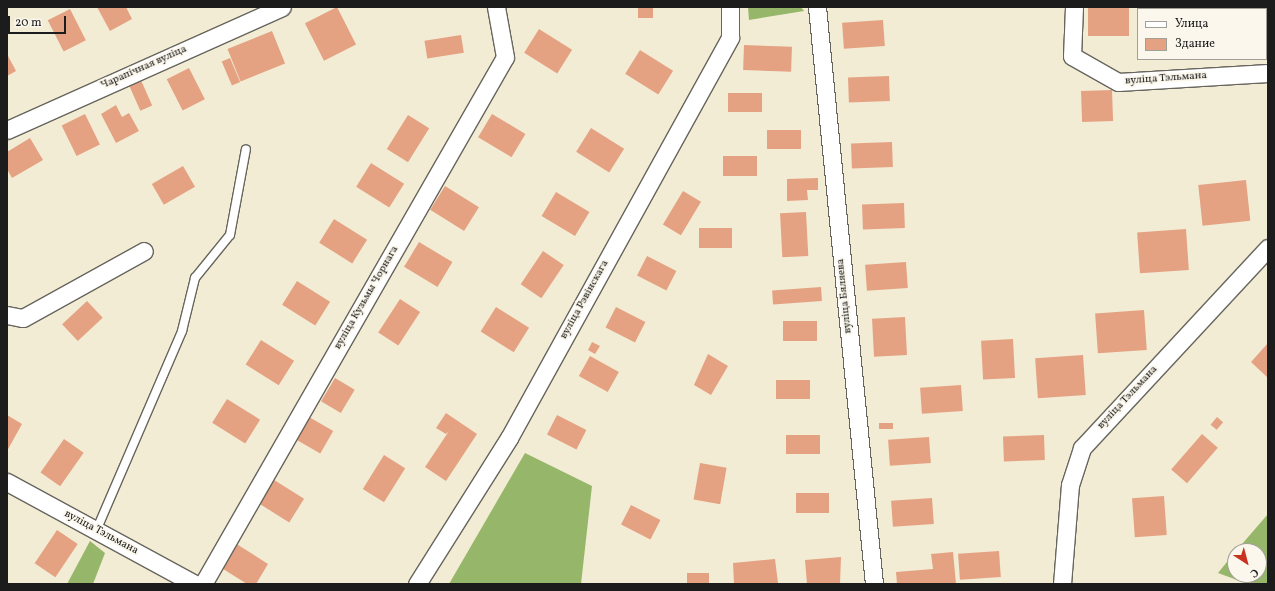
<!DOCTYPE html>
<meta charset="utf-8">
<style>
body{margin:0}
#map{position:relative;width:1275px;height:591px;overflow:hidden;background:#f3ecd5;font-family:Vollkorn,serif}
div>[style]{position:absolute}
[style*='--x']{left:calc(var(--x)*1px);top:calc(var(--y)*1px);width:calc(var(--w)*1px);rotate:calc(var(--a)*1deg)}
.forest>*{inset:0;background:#96b669}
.building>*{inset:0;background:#e4a282;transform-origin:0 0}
.roads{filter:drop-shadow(1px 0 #67655d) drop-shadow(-1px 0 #67655d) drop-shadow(0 1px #67655d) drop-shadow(0 -1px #67655d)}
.service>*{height:8px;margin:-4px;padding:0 4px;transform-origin:4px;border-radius:4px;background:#fff}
.minor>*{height:17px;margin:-8.5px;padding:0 8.5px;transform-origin:8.5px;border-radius:8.5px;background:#fff}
span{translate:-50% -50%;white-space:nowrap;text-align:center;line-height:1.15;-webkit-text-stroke:3.5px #fbf7ec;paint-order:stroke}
.street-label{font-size:11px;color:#1c1c1c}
.frame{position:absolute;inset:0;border:8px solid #1c1c1c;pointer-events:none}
.legend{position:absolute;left:1137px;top:8px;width:130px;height:52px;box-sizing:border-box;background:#fbf7ec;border:1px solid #a29f99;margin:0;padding:5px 7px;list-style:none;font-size:12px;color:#1c1c1c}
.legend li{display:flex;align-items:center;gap:8px;height:20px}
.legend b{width:20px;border:1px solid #a29f99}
.north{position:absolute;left:1227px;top:543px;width:40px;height:40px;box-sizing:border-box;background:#fbf7ec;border:1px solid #a29f99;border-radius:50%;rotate:144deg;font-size:11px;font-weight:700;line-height:16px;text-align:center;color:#1c1c1c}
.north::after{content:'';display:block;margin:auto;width:14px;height:18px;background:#c8321e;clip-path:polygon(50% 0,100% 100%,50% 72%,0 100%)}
.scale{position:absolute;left:8px;top:16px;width:58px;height:18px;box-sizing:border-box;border:2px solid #1c1c1c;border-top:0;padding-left:5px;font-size:12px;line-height:14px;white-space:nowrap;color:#1c1c1c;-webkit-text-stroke:3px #fbf7ec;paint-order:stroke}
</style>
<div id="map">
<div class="forest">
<div style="clip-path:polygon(748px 7px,801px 7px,804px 11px,749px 20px)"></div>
<div style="clip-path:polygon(525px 453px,592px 486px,581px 584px,449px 584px)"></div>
<div style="clip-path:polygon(1268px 514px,1268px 584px,1248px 584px,1218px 573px,1235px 552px,1235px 575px,1259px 575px,1259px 551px,1236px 551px)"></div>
<div style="clip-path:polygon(90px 541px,105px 553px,93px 584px,67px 584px)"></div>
</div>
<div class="building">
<div style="clip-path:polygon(97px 7px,126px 7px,132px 19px,110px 31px)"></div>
<div style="left:337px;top:7px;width:42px;height:36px;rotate:63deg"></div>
<div style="left:638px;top:7px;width:15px;height:11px"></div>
<div style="left:1088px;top:7px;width:41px;height:29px"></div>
<div style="left:70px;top:9px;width:35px;height:25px;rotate:63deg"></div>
<div style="left:1266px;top:16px;width:2px;height:29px"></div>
<div style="left:883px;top:20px;width:26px;height:41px;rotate:86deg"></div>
<div style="left:539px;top:29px;width:39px;height:28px;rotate:32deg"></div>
<div style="left:272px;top:31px;width:35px;height:48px;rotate:68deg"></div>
<div style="left:461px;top:35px;width:18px;height:37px;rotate:81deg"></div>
<div style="left:744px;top:45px;width:48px;height:25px;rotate:2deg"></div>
<div style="left:640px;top:50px;width:39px;height:28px;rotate:32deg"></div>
<div style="clip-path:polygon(7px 54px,16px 71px,7px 76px)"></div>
<div style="left:230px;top:58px;width:26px;height:9px;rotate:67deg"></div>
<div style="left:189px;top:68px;width:35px;height:25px;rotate:63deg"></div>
<div style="left:889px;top:76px;width:25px;height:41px;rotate:88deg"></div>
<div style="left:140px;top:78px;width:30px;height:13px;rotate:66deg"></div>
<div style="left:1112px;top:90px;width:31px;height:31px;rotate:88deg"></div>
<div style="left:762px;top:93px;width:19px;height:34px;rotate:90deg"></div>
<div style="clip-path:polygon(116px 105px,122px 117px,129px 113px,139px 131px,116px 143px,101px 114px)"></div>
<div style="left:85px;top:114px;width:34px;height:26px;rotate:64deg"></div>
<div style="left:492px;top:114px;width:39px;height:27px;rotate:31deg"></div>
<div style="left:408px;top:115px;width:25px;height:40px;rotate:32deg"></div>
<div style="left:591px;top:128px;width:39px;height:28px;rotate:32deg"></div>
<div style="left:801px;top:130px;width:19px;height:34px;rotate:90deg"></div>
<div style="clip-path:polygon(30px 138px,43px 160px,12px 178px,7px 169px,7px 152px)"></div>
<div style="left:892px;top:142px;width:25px;height:41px;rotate:88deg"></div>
<div style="left:757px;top:156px;width:20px;height:34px;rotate:90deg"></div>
<div style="left:371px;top:163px;width:39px;height:28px;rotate:32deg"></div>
<div style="left:183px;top:166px;width:24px;height:36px;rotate:60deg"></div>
<div style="clip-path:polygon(818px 178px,818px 190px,807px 190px,808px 200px,787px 201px,787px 179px)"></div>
<div style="left:1246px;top:180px;width:41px;height:48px;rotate:84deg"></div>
<div style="left:445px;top:186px;width:40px;height:28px;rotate:32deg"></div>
<div style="left:683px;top:191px;width:21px;height:39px;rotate:31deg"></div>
<div style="left:556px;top:192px;width:39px;height:28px;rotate:31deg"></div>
<div style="left:904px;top:203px;width:25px;height:42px;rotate:88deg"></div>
<div style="left:806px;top:212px;width:44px;height:26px;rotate:87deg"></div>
<div style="left:334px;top:219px;width:39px;height:28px;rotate:32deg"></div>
<div style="left:732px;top:228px;width:20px;height:33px;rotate:90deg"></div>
<div style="left:1186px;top:229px;width:41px;height:49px;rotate:86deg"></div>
<div style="left:419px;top:242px;width:39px;height:29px;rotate:31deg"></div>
<div style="left:543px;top:251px;width:25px;height:40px;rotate:34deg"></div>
<div style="left:647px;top:256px;width:33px;height:22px;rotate:27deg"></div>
<div style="left:906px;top:262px;width:26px;height:41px;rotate:86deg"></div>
<div style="left:297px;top:281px;width:39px;height:28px;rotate:32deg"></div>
<div style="left:821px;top:287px;width:14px;height:49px;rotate:86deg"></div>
<div style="left:400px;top:299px;width:24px;height:40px;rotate:33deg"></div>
<div style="left:87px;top:301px;width:23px;height:34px;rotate:47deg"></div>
<div style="left:496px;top:307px;width:39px;height:29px;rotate:32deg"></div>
<div style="left:616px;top:307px;width:33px;height:23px;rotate:27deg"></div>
<div style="left:1144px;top:310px;width:40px;height:49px;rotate:86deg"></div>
<div style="left:905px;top:317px;width:38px;height:33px;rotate:87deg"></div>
<div style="left:817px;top:321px;width:20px;height:34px;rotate:90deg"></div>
<div style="left:1013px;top:339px;width:39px;height:32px;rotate:87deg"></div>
<div style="left:261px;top:340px;width:39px;height:29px;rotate:32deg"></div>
<div style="clip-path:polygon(592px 342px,600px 346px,595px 354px,588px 350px)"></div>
<div style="clip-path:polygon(1268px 343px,1268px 378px,1251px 362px)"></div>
<div style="clip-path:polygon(708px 354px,728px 366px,711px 395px,694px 385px)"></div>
<div style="left:1083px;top:355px;width:40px;height:48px;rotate:86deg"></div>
<div style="left:590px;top:356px;width:33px;height:23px;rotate:29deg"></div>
<div style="left:335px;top:378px;width:23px;height:27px;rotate:31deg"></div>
<div style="left:810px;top:380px;width:19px;height:34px;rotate:90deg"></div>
<div style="left:961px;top:385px;width:26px;height:41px;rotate:86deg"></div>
<div style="left:227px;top:399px;width:39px;height:28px;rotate:32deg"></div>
<div style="clip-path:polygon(446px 413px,477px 434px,446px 481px,425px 467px,449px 431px,446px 434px,436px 428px)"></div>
<div style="clip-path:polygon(7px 415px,22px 424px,7px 451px)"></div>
<div style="left:557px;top:415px;width:33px;height:22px;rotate:27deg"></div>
<div style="left:309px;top:417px;width:28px;height:26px;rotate:30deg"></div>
<div style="left:1217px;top:417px;width:8px;height:10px;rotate:40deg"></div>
<div style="left:893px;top:423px;width:6px;height:14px;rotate:90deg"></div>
<div style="left:1202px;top:434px;width:21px;height:47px;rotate:41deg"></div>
<div style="left:786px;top:435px;width:34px;height:19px"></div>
<div style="left:1044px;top:435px;width:25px;height:41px;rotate:88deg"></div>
<div style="left:929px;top:437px;width:26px;height:41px;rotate:86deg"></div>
<div style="left:64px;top:439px;width:24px;height:41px;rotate:35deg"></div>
<div style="left:384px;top:455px;width:25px;height:40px;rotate:32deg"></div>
<div style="left:700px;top:463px;width:27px;height:37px;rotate:10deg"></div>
<div style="left:271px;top:478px;width:39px;height:28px;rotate:32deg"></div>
<div style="left:796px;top:493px;width:33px;height:20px"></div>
<div style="left:1164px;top:496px;width:39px;height:32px;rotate:86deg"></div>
<div style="left:932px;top:498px;width:26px;height:41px;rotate:86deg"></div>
<div style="left:631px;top:505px;width:33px;height:22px;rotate:27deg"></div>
<div style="left:57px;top:530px;width:25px;height:40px;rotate:34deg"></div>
<div style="clip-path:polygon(235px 543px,268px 564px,256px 584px,247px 584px,220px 567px)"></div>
<div style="left:999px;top:551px;width:26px;height:41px;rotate:86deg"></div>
<div style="clip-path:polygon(953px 552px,956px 584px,897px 584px,896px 572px,933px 569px,931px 554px)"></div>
<div style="clip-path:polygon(841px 557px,840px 584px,807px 584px,805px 560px)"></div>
<div style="clip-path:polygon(775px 559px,778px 583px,734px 584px,733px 563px)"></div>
<div style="left:687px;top:573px;width:22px;height:11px"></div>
</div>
<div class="roads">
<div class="service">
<div style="--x:96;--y:531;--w:218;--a:-66.7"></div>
<div style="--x:182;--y:331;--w:55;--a:-76.2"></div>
<div style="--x:195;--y:278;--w:55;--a:-50.9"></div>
<div style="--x:230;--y:235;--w:87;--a:-79.5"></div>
</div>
<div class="minor">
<div style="--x:817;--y:7;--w:580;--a:84.36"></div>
<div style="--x:1074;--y:7;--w:49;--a:92.3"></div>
<div style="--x:1072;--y:56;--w:53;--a:29.5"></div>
<div style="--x:1118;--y:82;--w:150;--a:-3.4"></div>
<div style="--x:7;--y:130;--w:301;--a:-24.1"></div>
<div style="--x:7;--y:315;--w:16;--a:11"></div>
<div style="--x:23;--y:318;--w:138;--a:-29"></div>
<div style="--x:7;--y:482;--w:214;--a:28.5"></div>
<div style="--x:203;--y:584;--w:607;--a:-60.18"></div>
<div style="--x:505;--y:57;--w:51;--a:-100.2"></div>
<div style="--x:417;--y:584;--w:173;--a:-57.8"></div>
<div style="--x:509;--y:438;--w:458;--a:-61.1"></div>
<div style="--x:730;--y:37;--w:30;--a:-90"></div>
<div style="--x:1062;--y:584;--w:99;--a:-85.4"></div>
<div style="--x:1070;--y:485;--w:39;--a:-72"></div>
<div style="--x:1082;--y:448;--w:273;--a:-47.1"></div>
</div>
</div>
<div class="street-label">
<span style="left:144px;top:68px;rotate:-24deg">Чарапічная вуліца</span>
<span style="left:1166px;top:79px;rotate:-4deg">вуліца Тэльмана</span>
<span style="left:845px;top:296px;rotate:-96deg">вуліца Бяляева</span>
<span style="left:367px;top:298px;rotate:-60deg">вуліца Кузьмы Чорнага</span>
<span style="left:585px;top:300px;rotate:-61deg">вуліца Рэвінскага</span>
<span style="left:1128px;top:398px;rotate:-47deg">вуліца Тэльмана</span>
<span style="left:101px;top:533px;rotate:28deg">вуліца Тэльмана</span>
</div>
<div class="frame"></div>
<ul class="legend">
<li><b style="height:5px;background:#fff"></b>Улица</li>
<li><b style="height:11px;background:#e4a282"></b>Здание</li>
</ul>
<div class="north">С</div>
<div class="scale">20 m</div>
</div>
